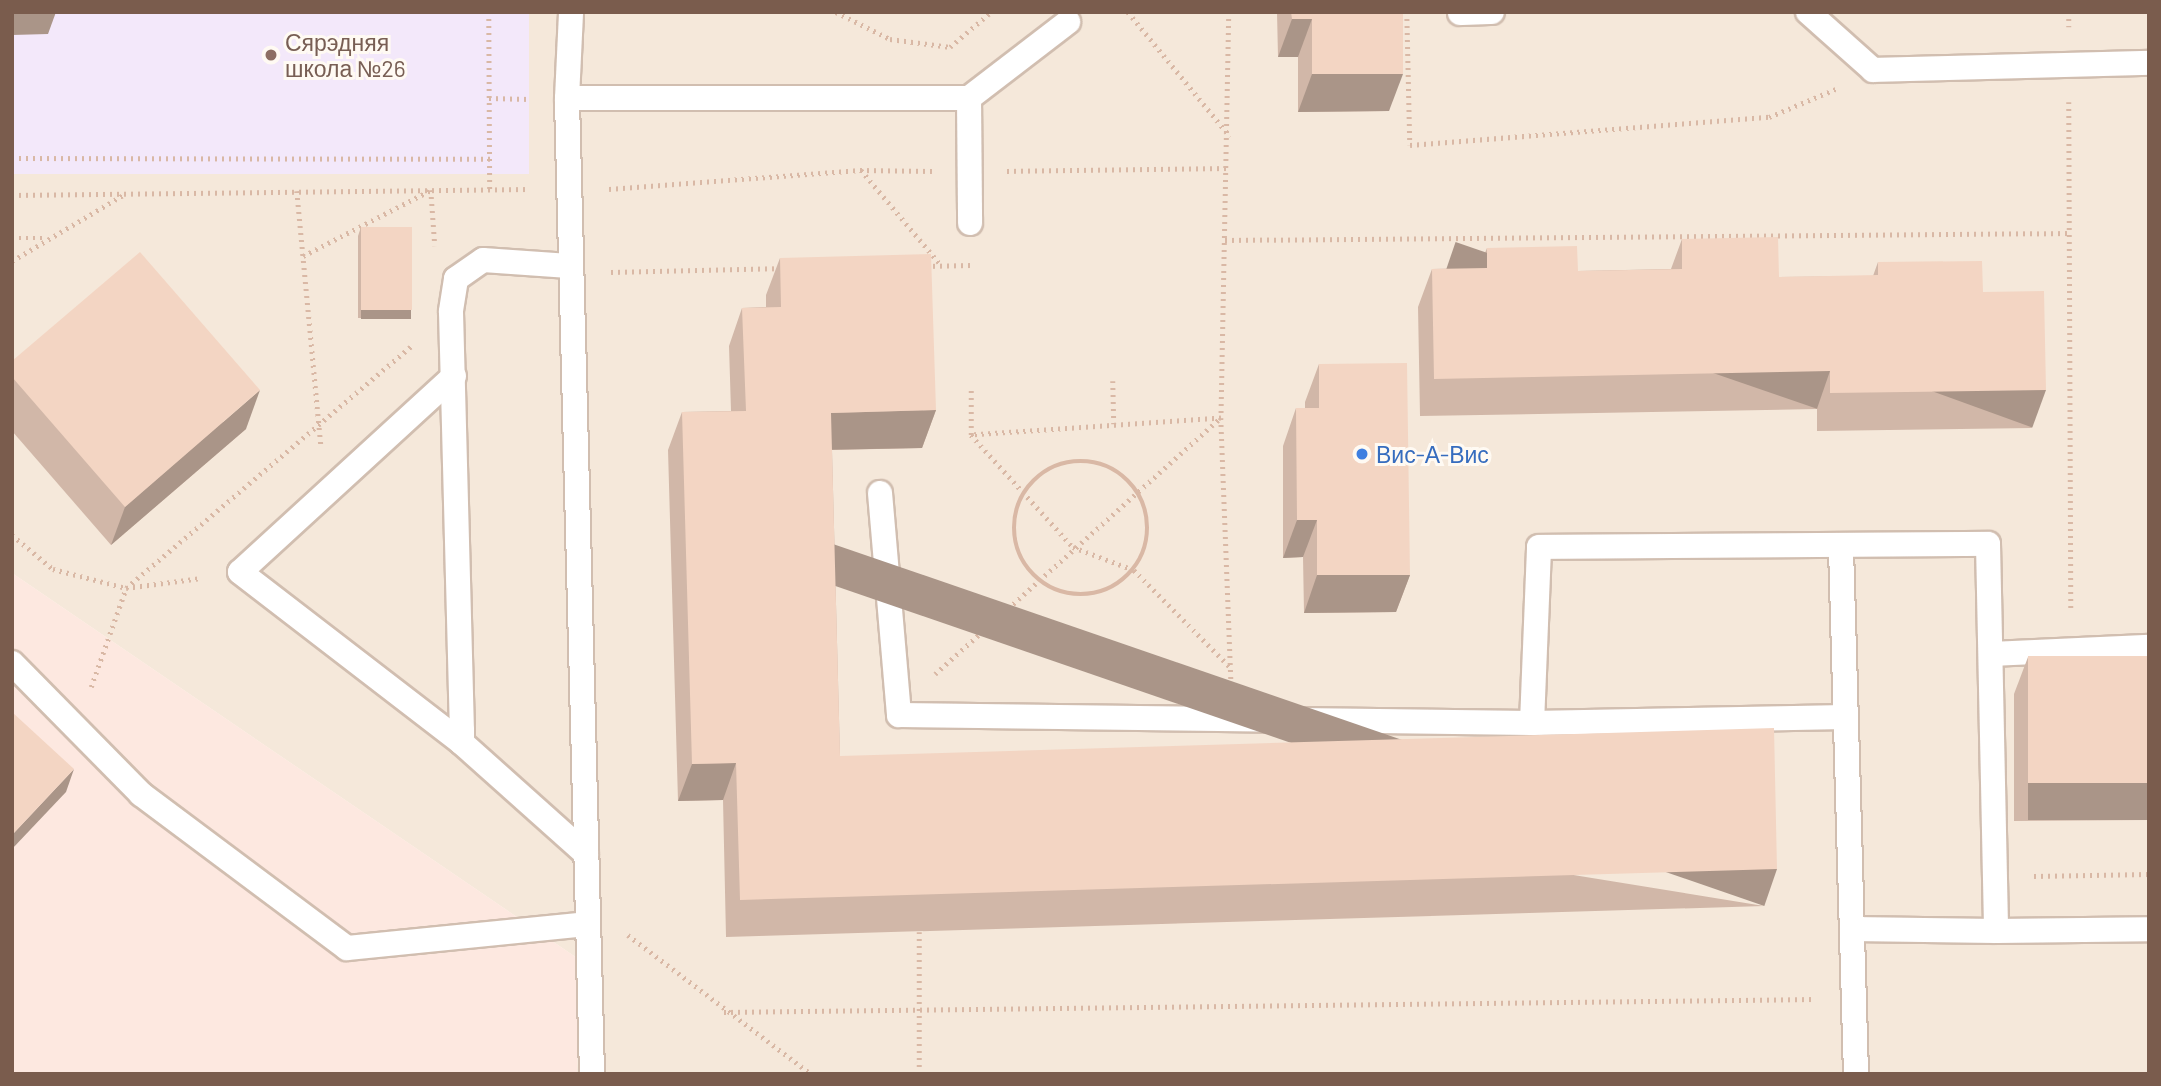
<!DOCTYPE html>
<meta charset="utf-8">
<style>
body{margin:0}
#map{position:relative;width:2161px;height:1086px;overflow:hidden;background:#fdf6ec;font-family:Barlow,sans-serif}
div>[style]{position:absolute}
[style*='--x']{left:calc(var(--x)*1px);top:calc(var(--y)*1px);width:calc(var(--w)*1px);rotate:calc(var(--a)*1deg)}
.residential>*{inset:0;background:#f5e8da}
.commercial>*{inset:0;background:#fde8e0}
.education>*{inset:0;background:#f3e8fa;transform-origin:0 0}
.path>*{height:4.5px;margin-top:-2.25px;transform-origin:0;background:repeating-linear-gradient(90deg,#d9b8a5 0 2px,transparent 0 7px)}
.path>.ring{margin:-2.25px;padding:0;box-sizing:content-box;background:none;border:4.5px solid #d9b8a5;border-radius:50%}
.roads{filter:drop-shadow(2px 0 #d1beb0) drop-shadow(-2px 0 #d1beb0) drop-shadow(0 2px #d1beb0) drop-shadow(0 -2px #d1beb0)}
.service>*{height:24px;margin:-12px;padding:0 12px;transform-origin:12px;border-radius:12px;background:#fff}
.wall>*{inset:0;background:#d1b7a8}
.shaded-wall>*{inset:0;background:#aa9588;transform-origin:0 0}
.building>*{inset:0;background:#f3d5c3;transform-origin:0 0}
.dots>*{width:19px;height:19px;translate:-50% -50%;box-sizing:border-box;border:4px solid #fffaf3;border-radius:50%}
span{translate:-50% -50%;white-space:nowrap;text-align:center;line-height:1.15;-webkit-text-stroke:6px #fffaf3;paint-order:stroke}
.education-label{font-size:23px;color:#785e54}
.left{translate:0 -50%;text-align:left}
.shop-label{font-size:23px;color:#366cbe}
.frame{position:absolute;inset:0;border:14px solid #7a5c4d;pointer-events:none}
</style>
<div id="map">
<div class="residential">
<div style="clip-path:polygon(12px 12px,2149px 12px,2149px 1074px,577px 1074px,580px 960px,12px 573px)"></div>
</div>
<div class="commercial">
<div style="clip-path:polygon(12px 573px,580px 960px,577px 1074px,12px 1074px)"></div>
</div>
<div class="education">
<div style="left:12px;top:12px;width:517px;height:162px"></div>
</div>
<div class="path">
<div style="--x:489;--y:12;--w:178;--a:89.7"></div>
<div style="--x:836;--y:12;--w:60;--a:26.6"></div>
<div style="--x:890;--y:39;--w:61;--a:7.6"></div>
<div style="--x:950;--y:47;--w:54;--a:-40.5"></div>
<div style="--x:1128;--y:12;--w:161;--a:50.6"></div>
<div style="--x:1229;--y:12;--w:406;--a:91.1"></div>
<div style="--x:1221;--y:418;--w:261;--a:87.8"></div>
<div style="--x:1407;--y:12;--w:133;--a:88.7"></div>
<div style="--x:1410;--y:145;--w:360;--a:-4.5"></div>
<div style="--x:1769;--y:117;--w:73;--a:-22.7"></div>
<div style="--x:2069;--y:12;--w:15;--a:90"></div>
<div style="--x:489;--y:98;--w:41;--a:1.4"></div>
<div style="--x:2069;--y:102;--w:509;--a:89.77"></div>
<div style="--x:12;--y:158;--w:478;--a:0.1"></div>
<div style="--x:861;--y:170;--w:124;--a:49.9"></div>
<div style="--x:1007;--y:171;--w:223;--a:-0.8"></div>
<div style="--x:609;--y:189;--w:252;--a:-4.3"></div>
<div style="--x:860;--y:170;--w:72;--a:0.8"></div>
<div style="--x:297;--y:191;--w:254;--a:84.6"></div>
<div style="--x:12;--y:195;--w:518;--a:-0.66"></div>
<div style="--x:12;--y:238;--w:31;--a:0"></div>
<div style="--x:1225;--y:240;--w:845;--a:-0.47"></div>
<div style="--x:303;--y:256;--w:144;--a:-27.3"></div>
<div style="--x:431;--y:190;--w:56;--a:85.9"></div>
<div style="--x:12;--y:261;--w:131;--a:-30.7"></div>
<div style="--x:926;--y:266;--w:45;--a:-1.3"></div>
<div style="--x:611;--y:272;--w:170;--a:-1.3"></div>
<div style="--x:1113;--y:381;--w:43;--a:88.7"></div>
<div style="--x:1221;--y:418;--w:251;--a:176.1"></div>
<div style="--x:971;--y:435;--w:151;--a:47.7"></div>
<div style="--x:1073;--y:547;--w:65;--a:20.7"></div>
<div style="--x:1134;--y:570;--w:136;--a:45.3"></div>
<div style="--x:971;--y:435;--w:46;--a:-90"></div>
<div class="ring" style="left:1014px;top:461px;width:129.5px;height:129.5px"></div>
<div style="--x:12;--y:535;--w:53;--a:39.7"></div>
<div style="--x:53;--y:569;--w:75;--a:14.6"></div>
<div style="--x:126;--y:588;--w:76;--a:-7.6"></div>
<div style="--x:935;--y:674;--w:383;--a:-41.9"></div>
<div style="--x:91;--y:687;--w:105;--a:-70.5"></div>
<div style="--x:126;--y:588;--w:376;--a:-40.3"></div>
<div style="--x:2034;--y:876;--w:115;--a:-1"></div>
<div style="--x:628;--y:935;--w:230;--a:37.2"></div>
<div style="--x:724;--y:1012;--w:1091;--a:-0.68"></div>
<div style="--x:919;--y:1074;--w:142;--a:-90"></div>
</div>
<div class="roads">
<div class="service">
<div style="--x:1808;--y:12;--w:87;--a:41.7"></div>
<div style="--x:1873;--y:70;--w:276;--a:-1.5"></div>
<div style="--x:1460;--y:13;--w:32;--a:-2"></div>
<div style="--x:567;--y:98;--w:86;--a:-87.3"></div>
<div style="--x:969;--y:98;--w:125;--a:89.5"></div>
<div style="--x:569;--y:266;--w:86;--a:-176"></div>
<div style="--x:483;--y:260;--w:33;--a:145"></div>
<div style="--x:456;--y:279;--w:33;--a:99"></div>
<div style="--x:451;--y:312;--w:418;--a:88.5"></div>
<div style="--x:462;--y:730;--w:13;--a:90"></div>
<div style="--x:462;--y:743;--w:166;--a:41.8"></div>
<div style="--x:454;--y:376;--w:290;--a:137.5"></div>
<div style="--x:240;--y:572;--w:280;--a:37.6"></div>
<div style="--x:880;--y:493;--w:223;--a:85.1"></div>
<div style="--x:899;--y:715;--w:633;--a:0.72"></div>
<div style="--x:1532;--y:723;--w:314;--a:-1.1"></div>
<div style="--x:1841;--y:548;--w:526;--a:88.37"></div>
<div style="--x:1992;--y:654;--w:157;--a:-2.6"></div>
<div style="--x:12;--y:663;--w:184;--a:45.4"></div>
<div style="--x:141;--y:794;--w:257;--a:36.8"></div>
<div style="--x:347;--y:948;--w:241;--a:-5.7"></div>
<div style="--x:1532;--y:723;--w:176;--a:-87.7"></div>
<div style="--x:1539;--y:547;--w:449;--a:-0.4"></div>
<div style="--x:1988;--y:544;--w:387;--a:88.8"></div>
<div style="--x:1996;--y:931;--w:144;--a:-179.2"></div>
<div style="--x:1996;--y:931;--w:153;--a:-0.7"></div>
<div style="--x:592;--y:1074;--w:976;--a:-91.47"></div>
<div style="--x:567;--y:98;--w:402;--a:0"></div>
<div style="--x:969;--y:98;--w:125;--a:-37.5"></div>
</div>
</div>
<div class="wall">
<div style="clip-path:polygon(1277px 12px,1403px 12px,1389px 111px,1298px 112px,1298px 57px,1278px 57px)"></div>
<div style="clip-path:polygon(361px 227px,411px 310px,408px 318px,358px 318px,358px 236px)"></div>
<div style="clip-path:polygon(1682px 239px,1779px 277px,1873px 276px,1878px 262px,1983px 292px,2032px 428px,1817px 431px,1817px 409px,1420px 416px,1418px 307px,1432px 269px,1479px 268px,1487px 248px,1578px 271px,1671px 269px)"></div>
<div style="clip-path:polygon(780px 258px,936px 410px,922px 448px,832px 450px,840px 756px,1764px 906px,726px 937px,723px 800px,678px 801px,668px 450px,682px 412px,731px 411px,729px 346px,742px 308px,766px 307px,766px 295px)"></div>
<div style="clip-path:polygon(12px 361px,246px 429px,111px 545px,12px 431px)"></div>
<div style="clip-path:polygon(1319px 364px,1410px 575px,1396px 612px,1304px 613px,1303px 557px,1283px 558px,1283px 446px,1296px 408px,1305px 408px,1305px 402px)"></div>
<div style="clip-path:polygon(2149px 656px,2149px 820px,2014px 821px,2014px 694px,2028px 657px)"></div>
</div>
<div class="shaded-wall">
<div style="clip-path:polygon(12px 12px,56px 12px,48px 34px,12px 35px)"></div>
<div style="clip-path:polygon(1292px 19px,1312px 19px,1298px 57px,1278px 57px)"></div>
<div style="clip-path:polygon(1312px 74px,1403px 74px,1389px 111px,1298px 112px)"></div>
<div style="left:361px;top:310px;width:50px;height:9px"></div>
<div style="left:1830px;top:371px;width:40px;height:396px;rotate:109deg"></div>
<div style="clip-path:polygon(260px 390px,246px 429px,111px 545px,125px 507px)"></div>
<div style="left:2046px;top:390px;width:40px;height:216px;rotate:110deg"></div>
<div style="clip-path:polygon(936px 410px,922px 448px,817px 450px,831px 413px)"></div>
<div style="clip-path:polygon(1297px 520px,1317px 520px,1303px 557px,1283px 558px)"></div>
<div style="clip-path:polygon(1317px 575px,1410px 575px,1396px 612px,1304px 613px)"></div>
<div style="clip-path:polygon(736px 763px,723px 800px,678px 801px,692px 764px)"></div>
<div style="clip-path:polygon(74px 769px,66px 792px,12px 849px,12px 835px)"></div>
<div style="left:2149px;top:783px;width:37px;height:121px;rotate:90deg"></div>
<div style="left:1777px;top:869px;width:39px;height:1037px;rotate:109deg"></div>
</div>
<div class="building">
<div style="clip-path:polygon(1291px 12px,1403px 12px,1403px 74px,1312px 74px,1312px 19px,1292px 19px)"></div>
<div style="left:361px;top:227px;width:51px;height:83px"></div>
<div style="clip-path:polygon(1778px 237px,1779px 277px,1878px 275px,1878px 262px,1982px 261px,1983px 292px,2044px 291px,2046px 390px,1830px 393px,1830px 371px,1434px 379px,1432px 269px,1487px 268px,1487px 248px,1577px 246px,1578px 271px,1682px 269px,1682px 239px)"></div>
<div style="clip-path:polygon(140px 252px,260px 390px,125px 507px,12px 377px,12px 361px)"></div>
<div style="clip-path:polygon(931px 254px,936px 410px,831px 413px,840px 756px,1774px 728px,1777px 869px,740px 900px,736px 763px,692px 764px,682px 412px,746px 411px,742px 308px,781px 307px,780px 258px)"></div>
<div style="clip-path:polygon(1407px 363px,1410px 575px,1317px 575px,1317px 520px,1297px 520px,1296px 408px,1319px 408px,1319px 364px)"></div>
<div style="left:2149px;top:656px;width:127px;height:121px;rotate:90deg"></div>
<div style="clip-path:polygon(12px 712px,74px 769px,12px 835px)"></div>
</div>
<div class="dots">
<div style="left:271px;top:55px;background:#8d6e63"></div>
<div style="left:1362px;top:454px;background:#3f7fe0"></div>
</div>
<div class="education-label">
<span class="left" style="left:285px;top:55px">Сярэдняя<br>школа №26</span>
</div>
<div class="shop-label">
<span class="left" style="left:1376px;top:454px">Вис-А-Вис</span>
</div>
<div class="frame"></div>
</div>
